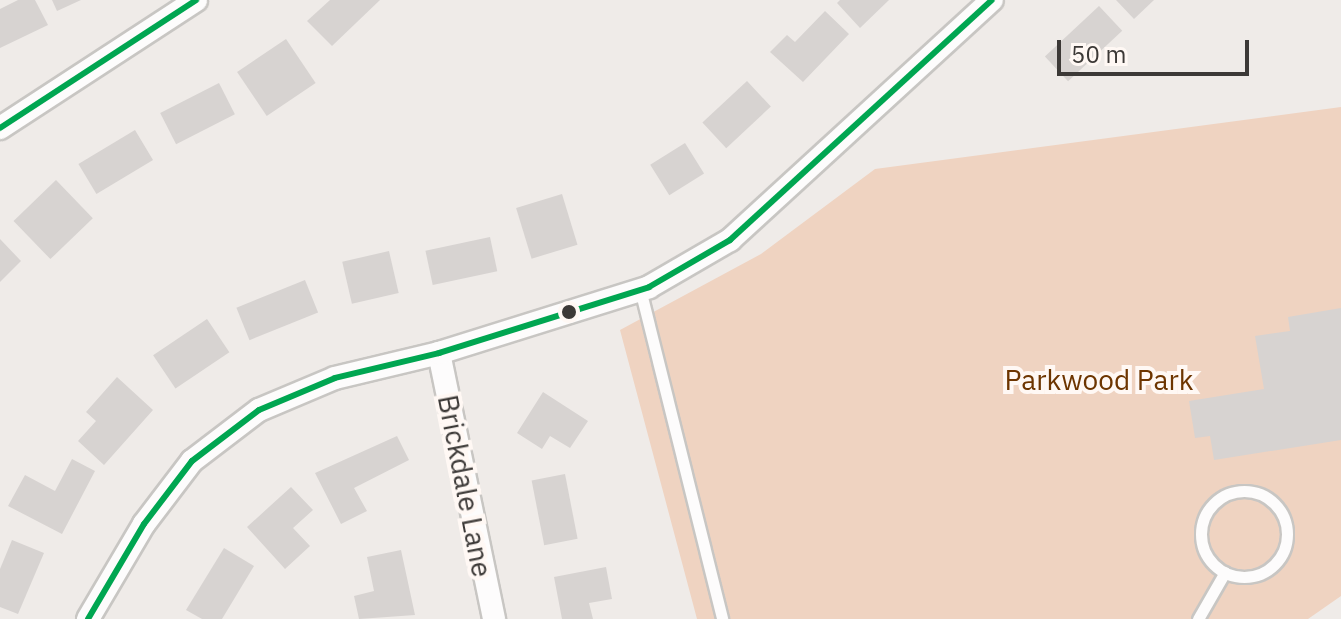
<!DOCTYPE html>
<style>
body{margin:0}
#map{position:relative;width:1341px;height:619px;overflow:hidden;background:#efebe8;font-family:"IBM Plex Sans",sans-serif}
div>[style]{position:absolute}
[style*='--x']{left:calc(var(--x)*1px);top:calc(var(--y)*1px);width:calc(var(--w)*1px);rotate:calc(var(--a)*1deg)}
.green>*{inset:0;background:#efd3c1}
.building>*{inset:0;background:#d7d3d1;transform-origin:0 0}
.roads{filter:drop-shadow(2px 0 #c8c6c3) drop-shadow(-2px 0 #c8c6c3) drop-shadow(0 2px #c8c6c3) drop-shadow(0 -2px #c8c6c3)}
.lane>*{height:11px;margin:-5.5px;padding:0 5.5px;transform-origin:5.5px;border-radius:5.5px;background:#fdfcfc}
.lane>.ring{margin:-5.5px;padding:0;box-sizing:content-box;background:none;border:11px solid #fdfcfc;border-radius:50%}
.street>*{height:22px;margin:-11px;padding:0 11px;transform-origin:11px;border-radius:11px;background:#fdfcfc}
.bus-1>*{height:6px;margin:-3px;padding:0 3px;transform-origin:3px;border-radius:3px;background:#00a651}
.dots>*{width:22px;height:22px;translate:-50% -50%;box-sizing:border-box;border:4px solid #fff8f4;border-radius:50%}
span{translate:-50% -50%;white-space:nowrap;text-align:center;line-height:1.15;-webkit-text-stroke:8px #fff8f4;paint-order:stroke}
.park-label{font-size:28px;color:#6d3500}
.street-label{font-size:28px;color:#3c3937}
.scale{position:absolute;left:1057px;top:40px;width:192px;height:36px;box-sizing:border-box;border:4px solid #3c3937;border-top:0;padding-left:10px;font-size:24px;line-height:28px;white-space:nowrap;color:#3c3937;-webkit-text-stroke:6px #fff8f4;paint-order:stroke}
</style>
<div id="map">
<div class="green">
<div style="clip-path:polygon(1341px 107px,1341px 596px,1308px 619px,697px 619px,620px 330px,761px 254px,875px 169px)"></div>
</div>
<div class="building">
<div style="clip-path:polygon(18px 0,35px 0,48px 25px,0 48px,0 9px)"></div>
<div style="clip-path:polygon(52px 0,81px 0,57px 11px)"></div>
<div style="clip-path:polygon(330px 0,380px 0,332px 46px,307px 21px)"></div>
<div style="clip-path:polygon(840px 0,889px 0,860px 28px,837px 3px)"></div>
<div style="clip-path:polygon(1116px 0,1154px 0,1134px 19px)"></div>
<div style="left:1099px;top:6px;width:34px;height:74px;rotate:47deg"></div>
<div style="clip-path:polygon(825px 11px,849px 34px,803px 82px,770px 52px,787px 35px,795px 42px)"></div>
<div style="left:286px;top:39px;width:53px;height:59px;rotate:56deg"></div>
<div style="left:747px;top:81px;width:35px;height:61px;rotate:47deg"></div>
<div style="left:219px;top:83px;width:35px;height:66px;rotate:63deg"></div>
<div style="left:135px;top:130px;width:35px;height:66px;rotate:59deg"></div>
<div style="left:685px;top:143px;width:36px;height:41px;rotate:58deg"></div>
<div style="left:56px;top:180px;width:53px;height:59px;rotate:46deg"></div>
<div style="left:562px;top:194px;width:53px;height:48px;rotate:73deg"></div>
<div style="left:490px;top:237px;width:35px;height:66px;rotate:78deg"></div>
<div style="clip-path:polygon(0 239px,21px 261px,0 282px)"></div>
<div style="left:389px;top:251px;width:43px;height:48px;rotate:77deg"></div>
<div style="left:305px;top:280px;width:35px;height:74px;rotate:68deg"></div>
<div style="clip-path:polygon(1341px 308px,1341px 440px,1214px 460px,1210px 436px,1195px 438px,1189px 401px,1264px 389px,1255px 336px,1290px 331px,1288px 317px)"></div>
<div style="left:207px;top:319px;width:40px;height:65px;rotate:56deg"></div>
<div style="clip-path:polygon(117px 377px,153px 410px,104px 465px,78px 441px,96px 421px,86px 412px)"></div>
<div style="clip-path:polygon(543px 392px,588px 421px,570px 448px,550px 436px,542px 449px,517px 433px)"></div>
<div style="clip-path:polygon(397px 436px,409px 460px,354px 488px,367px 511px,341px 524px,315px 473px)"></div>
<div style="clip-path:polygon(72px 459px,95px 471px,62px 534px,8px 506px,25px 475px,55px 491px)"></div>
<div style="left:565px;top:474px;width:66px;height:34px;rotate:79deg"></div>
<div style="clip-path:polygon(291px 487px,313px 510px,293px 528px,310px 546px,285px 569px,247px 527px)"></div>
<div style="clip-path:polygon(12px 540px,44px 553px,18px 614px,0 607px,0 569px)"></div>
<div style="clip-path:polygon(224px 548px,254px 566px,222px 619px,202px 619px,186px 610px)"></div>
<div style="clip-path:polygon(401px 550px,415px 615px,359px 619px,354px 596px,374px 591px,367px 557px)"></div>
<div style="clip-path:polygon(606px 567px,612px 599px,589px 603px,593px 619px,562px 619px,554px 577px)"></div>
</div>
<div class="roads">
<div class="lane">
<div style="--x:640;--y:289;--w:340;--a:76"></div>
<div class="ring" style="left:1201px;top:491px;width:75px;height:75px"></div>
<div style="--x:1198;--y:619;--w:54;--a:-60.1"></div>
</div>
<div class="street">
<div style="--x:0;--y:128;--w:234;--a:-33.1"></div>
<div style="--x:439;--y:353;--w:272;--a:78.3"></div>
<div style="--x:88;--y:619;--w:110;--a:-59.5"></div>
<div style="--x:144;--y:524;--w:79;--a:-52.7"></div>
<div style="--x:192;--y:461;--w:84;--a:-37.3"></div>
<div style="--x:259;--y:410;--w:82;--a:-22.8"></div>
<div style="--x:335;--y:378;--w:107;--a:-13.5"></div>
<div style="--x:439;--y:353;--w:220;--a:-17.4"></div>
<div style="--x:649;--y:287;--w:94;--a:-30.1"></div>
<div style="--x:730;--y:240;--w:355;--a:-42.5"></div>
</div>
</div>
<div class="bus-1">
<div style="--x:0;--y:128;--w:234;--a:-33.1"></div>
<div style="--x:88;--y:619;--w:110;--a:-59.5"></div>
<div style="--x:144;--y:524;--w:79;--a:-52.7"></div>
<div style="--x:192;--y:461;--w:84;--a:-37.3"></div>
<div style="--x:259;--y:410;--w:82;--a:-22.8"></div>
<div style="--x:335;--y:378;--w:107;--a:-13.5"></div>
<div style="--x:439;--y:353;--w:220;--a:-17.4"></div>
<div style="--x:649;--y:287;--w:94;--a:-30.1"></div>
<div style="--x:730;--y:240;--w:355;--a:-42.5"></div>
</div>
<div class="dots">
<div style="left:569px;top:312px;background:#3c3937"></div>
</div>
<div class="park-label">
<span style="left:1099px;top:380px">Parkwood Park</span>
</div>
<div class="street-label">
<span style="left:465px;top:486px;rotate:79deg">Brickdale Lane</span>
</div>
<div class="scale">50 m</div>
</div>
